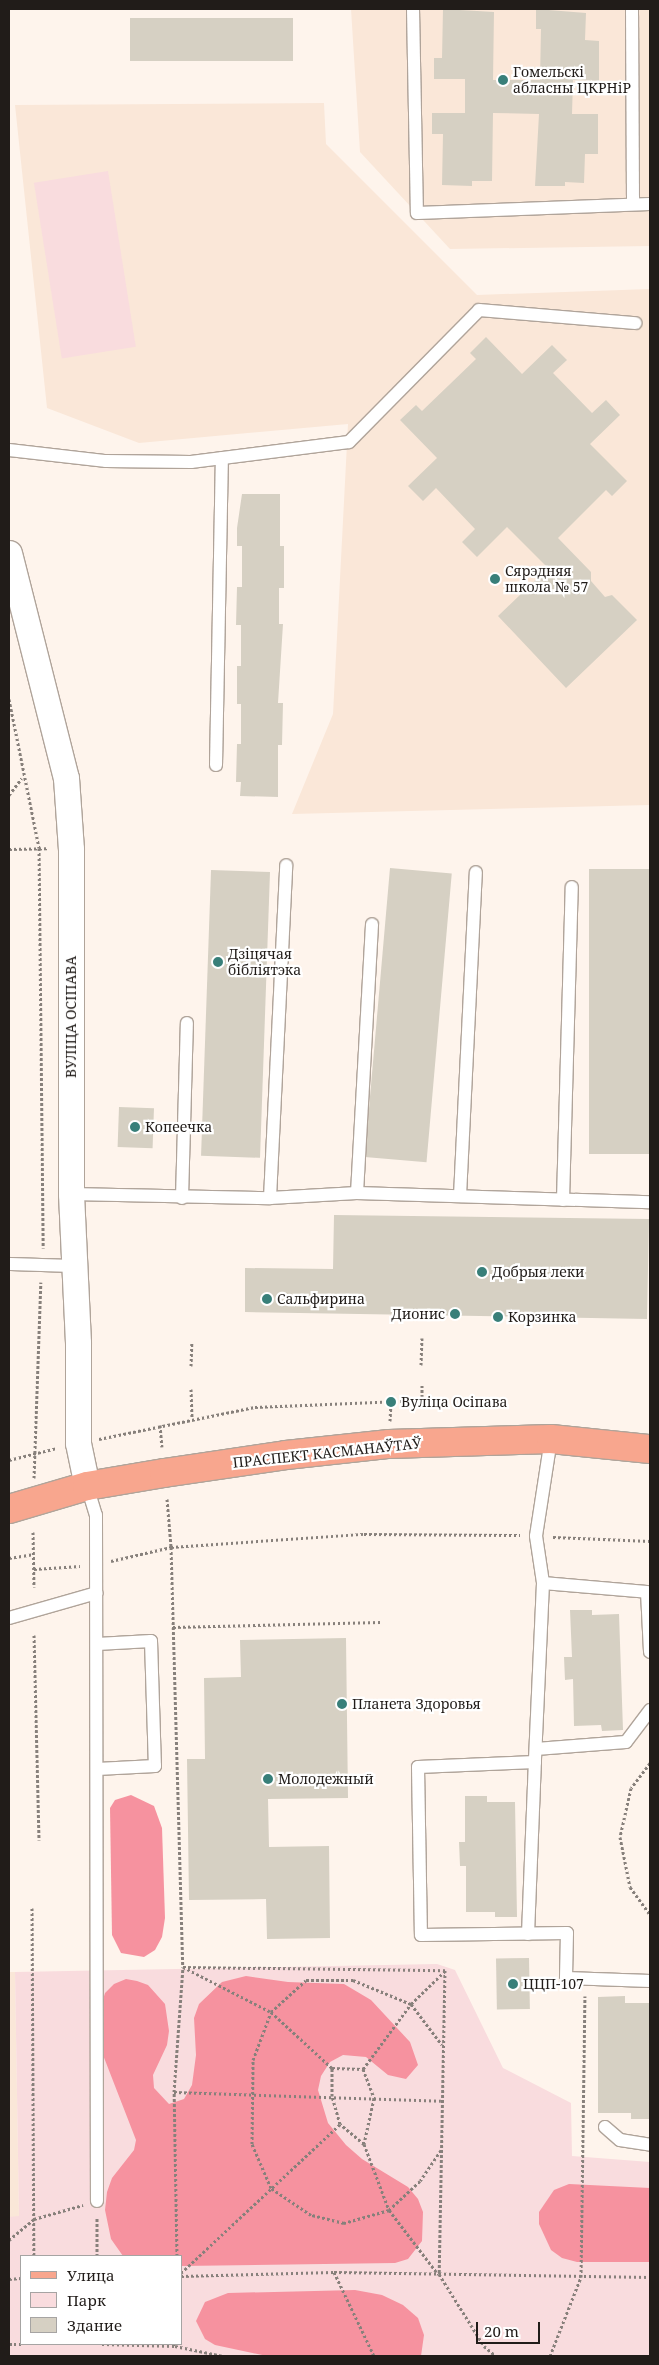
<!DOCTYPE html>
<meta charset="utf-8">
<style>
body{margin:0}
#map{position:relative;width:659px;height:2365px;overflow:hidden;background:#fef4ec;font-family:"Noto Serif",serif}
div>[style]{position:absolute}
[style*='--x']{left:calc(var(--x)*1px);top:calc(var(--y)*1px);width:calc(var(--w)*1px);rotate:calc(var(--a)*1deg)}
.built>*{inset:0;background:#fae7d8}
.green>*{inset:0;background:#f9dcde;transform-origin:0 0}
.forest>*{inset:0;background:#f6929f}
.building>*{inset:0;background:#d6d0c3;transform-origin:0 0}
.path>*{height:3px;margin-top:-1.5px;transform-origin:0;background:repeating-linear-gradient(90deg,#87807b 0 2.5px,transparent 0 5px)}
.roads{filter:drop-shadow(1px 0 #b0a49a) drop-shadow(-1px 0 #b0a49a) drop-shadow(0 1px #b0a49a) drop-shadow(0 -1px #b0a49a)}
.service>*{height:12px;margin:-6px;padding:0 6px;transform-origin:6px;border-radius:6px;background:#fff}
.minor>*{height:25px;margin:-12.5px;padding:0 12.5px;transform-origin:12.5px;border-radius:12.5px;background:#fff}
.primary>*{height:28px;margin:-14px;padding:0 14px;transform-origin:14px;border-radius:14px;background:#f8a68e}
.dots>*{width:14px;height:14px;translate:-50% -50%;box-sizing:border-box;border:2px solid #fff;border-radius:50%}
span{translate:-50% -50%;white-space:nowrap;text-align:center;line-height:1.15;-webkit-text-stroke:4.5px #fff;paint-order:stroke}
.poi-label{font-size:14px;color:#211c19}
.left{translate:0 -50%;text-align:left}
.right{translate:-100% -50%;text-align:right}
.street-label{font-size:14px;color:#211c19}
.frame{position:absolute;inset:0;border:10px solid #211c19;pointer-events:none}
.legend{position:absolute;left:20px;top:2255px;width:162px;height:90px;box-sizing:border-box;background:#fff;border:1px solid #a6a4a3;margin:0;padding:6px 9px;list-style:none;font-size:15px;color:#211c19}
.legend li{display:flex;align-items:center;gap:10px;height:25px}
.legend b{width:25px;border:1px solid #a6a4a3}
.scale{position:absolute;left:476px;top:2322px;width:64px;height:22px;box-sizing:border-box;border:2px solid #211c19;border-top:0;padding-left:6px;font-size:15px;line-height:18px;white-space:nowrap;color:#211c19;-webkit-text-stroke:4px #fff;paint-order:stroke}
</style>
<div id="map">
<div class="built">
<div style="clip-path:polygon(351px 9px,650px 9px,650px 246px,450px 249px,360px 152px)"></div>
<div style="clip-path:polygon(324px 103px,326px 144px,477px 295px,650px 289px,650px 805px,292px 814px,333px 714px,348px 424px,139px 443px,47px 408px,15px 105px)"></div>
<div style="clip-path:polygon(9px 1972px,15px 1972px,19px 2217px,9px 2217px)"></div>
</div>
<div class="green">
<div style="left:108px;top:171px;width:178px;height:75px;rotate:81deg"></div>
<div style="clip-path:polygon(evenodd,437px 1964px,455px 1970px,503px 2068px,571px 2103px,572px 2156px,650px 2162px,650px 2356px,9px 2356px,9px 2217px,19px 2216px,15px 1972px,437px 1964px,21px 2256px,181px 2256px,181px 2344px,21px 2344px,21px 2256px)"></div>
</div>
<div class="forest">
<div style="clip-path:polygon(131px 1795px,154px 1806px,162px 1828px,165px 1918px,162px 1937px,155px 1950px,144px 1957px,121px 1953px,112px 1935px,110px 1808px,115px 1800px)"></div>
<div style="clip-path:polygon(246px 1976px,288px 1982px,344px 1984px,371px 2000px,410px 2042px,418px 2065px,406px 2079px,388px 2075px,366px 2057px,343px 2055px,330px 2062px,321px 2076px,318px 2090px,328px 2123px,346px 2145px,362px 2159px,408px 2187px,418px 2199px,423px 2212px,422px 2241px,408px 2259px,395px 2263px,181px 2266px,181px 2256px,123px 2256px,111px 2239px,105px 2210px,107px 2192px,112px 2178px,134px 2150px,136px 2140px,103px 2055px,101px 2006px,105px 1993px,114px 1984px,126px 1979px,137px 1981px,148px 1985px,165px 2004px,169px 2031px,167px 2045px,153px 2075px,154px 2088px,169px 2104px,184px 2099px,192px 2085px,196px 2055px,194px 2018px,199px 2004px,222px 1982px)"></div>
<div style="clip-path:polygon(569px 2184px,650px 2188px,650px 2262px,577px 2262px,562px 2258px,551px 2250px,539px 2224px,539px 2212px,554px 2190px)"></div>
<div style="clip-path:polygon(355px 2290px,382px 2295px,403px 2305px,418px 2318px,424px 2335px,421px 2356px,267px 2356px,215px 2345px,205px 2339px,196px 2321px,205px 2302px,228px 2293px)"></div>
</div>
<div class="building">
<div style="clip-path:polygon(443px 9px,494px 12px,493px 80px,540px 80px,541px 29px,536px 29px,536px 9px,586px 13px,585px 40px,599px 41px,599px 81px,573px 80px,572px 114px,598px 114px,598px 154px,585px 154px,584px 183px,565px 182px,565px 186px,535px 186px,539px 114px,493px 113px,492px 181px,472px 181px,472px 186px,442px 185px,443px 134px,432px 134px,432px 113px,465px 113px,465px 79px,434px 79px,434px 58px,442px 58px)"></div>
<div style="left:130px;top:18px;width:163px;height:43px"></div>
<div style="clip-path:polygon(486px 337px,522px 374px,552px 345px,567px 360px,553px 373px,592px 413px,606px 400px,620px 415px,590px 444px,627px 481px,612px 496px,606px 490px,558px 538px,591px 572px,591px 581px,605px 597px,612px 595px,637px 620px,566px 688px,498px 616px,548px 568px,507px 527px,477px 557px,462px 542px,475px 529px,436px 488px,423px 501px,408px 486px,437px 458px,400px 420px,416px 405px,422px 411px,476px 359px,470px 353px)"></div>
<div style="clip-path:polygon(242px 494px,280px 494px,280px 546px,284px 546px,284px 588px,279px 588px,279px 624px,283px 624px,278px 703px,283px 703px,282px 745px,278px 745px,278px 797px,240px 796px,241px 782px,236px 782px,237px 744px,241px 744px,241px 704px,237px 704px,237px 666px,241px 666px,241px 625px,236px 625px,237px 587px,242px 587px,242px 546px,237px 546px,237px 528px)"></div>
<div style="left:390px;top:868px;width:62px;height:290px;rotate:5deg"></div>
<div style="left:650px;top:869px;width:285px;height:61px;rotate:90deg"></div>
<div style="left:270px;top:872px;width:286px;height:59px;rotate:92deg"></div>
<div style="left:119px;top:1107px;width:35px;height:40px;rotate:2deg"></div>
<div style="clip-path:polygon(334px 1215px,649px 1219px,647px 1319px,245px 1312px,245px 1268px,333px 1269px)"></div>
<div style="clip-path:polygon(570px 1610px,592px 1610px,592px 1615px,619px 1614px,623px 1730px,602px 1731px,601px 1725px,574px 1726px,573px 1679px,565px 1680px,564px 1657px,572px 1657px)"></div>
<div style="clip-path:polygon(346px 1638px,348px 1798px,268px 1799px,269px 1847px,329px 1846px,330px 1938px,267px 1939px,266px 1899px,189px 1900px,187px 1759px,205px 1759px,204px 1678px,241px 1677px,240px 1640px)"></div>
<div style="clip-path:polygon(465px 1796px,487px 1796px,487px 1802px,515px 1802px,517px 1917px,495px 1917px,495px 1912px,466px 1912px,466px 1866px,460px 1866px,459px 1842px,465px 1842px)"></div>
<div style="left:529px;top:1958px;width:51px;height:33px;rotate:89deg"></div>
<div style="clip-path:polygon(625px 1996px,625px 2003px,650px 2003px,650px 2119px,631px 2119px,631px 2113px,598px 2113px,598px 1997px)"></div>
</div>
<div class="path">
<div style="--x:9;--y:699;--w:152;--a:78.6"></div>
<div style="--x:39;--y:848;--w:400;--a:89.4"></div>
<div style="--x:9;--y:795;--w:21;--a:-53"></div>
<div style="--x:9;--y:849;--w:39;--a:-1"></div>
<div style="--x:421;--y:1365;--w:27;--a:-88"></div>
<div style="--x:191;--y:1366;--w:24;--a:-88"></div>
<div style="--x:422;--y:1385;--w:15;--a:90"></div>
<div style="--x:191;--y:1389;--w:30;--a:88"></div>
<div style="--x:390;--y:1421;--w:19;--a:-87"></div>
<div style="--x:160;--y:1425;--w:22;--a:85"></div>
<div style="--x:99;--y:1439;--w:159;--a:-11.6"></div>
<div style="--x:255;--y:1407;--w:188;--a:-2.4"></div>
<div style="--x:9;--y:1460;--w:49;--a:-14"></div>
<div style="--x:34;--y:1478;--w:196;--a:-88"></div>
<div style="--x:167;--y:1499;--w:48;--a:85.2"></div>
<div style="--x:171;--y:1547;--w:193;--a:-3.9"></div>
<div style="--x:364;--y:1534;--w:156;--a:0.4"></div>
<div style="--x:33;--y:1532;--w:55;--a:89"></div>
<div style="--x:553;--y:1537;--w:97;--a:2.4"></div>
<div style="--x:9;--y:1558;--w:24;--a:-9"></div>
<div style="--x:111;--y:1561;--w:62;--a:-13.1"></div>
<div style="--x:171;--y:1547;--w:420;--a:88.4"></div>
<div style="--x:183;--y:1967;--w:99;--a:27.1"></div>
<div style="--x:271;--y:2012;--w:83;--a:42.6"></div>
<div style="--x:332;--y:2068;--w:31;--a:2"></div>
<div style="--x:363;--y:2069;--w:31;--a:69"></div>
<div style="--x:374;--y:2098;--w:47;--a:102.3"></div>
<div style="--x:364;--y:2144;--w:31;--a:-140"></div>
<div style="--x:340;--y:2124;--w:29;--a:-106"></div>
<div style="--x:332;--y:2096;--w:28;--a:-90"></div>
<div style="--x:34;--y:1569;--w:46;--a:-3.7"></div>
<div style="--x:173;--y:1627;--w:208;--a:-1.4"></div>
<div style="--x:34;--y:1635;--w:205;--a:88.6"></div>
<div style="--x:650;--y:1763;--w:31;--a:127"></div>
<div style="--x:631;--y:1788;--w:50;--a:102.7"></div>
<div style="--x:620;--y:1837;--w:51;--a:78.7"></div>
<div style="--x:630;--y:1887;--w:34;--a:54"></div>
<div style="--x:32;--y:1908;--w:348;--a:89.7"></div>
<div style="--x:363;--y:2069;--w:81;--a:-53.6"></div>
<div style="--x:411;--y:2004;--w:47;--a:-44.1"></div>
<div style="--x:174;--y:2092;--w:267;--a:1.9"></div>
<div style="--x:364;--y:2144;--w:71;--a:69.3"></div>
<div style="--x:389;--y:2210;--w:81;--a:52.6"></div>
<div style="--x:441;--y:2150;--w:37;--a:124"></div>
<div style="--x:420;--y:2181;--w:42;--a:136.9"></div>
<div style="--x:389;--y:2210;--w:47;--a:163.9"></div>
<div style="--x:344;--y:2223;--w:34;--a:-166"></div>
<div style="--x:311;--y:2215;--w:48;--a:-146"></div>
<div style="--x:271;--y:2188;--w:48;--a:-113.4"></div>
<div style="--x:252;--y:2144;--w:84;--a:-89.3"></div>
<div style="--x:253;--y:2060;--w:51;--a:-69.4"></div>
<div style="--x:271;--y:2012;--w:47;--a:-42.4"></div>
<div style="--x:306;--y:1980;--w:47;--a:0"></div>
<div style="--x:353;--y:1980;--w:63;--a:22.5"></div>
<div style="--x:411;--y:2004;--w:51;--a:52.9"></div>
<div style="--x:9;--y:2240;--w:33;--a:-40"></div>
<div style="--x:34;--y:2219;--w:51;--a:-15.9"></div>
<div style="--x:97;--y:2256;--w:39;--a:-90"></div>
<div style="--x:177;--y:2256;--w:164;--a:-91"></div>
<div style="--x:174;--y:2092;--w:125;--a:-85.9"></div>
<div style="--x:183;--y:1967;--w:262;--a:0.7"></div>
<div style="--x:445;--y:1970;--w:304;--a:91.1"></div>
<div style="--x:439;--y:2274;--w:85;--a:58"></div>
<div style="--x:484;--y:2346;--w:16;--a:40"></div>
<div style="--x:334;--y:2272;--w:93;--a:64.5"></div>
<div style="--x:181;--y:2273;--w:218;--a:-43.1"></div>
<div style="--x:181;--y:2276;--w:153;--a:-1.5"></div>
<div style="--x:334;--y:2272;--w:316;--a:0.9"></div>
<div style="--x:9;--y:2279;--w:12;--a:-5"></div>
<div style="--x:9;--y:2344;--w:12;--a:0"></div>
<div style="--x:102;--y:2344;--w:73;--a:1.6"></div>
<div style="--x:175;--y:2346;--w:49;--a:11.8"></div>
<div style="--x:550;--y:2356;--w:85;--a:-68.6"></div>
<div style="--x:581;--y:2277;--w:281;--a:-89.2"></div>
</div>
<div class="roads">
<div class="service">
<div style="--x:413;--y:9;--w:204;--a:88.9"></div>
<div style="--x:417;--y:213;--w:233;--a:-2.2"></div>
<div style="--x:632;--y:9;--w:194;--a:89.7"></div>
<div style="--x:9;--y:450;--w:98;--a:6.5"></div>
<div style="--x:106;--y:461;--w:85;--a:0.7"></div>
<div style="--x:191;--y:462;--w:159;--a:-7.2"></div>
<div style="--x:349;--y:442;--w:185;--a:-45.4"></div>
<div style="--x:479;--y:310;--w:157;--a:4.8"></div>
<div style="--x:216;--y:765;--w:307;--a:-88.9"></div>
<div style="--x:357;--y:1193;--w:269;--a:-86.8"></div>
<div style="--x:71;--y:1194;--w:199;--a:1.2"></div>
<div style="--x:270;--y:1198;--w:87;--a:-3.3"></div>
<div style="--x:357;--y:1193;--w:293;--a:1.8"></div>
<div style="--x:460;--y:1196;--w:324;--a:-87.2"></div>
<div style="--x:182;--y:1198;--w:175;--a:-88.4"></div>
<div style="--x:270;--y:1198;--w:333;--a:-87.2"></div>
<div style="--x:563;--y:1200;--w:313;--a:-88.4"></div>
<div style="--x:9;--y:1264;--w:65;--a:1.8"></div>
<div style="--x:551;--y:1439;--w:98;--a:98.8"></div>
<div style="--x:536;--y:1536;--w:48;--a:81.5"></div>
<div style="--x:543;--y:1583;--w:179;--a:92.6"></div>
<div style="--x:535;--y:1762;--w:117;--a:177.6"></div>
<div style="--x:418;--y:1767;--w:168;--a:89"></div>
<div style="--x:421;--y:1935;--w:146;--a:-0.8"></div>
<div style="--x:567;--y:1933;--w:45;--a:91.3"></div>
<div style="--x:566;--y:1978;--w:84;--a:2"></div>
<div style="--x:87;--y:1486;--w:30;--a:73"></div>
<div style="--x:96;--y:1515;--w:686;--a:89.92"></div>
<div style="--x:543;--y:1583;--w:104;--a:4.9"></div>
<div style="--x:647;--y:1592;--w:60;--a:87.1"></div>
<div style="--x:9;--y:1618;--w:91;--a:-15.9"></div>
<div style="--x:97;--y:1644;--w:54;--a:-3.2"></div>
<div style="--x:151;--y:1641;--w:125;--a:88.2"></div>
<div style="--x:155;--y:1766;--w:58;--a:177"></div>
<div style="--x:536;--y:1749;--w:90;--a:-4.4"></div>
<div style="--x:626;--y:1742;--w:40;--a:-53"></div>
<div style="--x:528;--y:1934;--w:172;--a:-87.7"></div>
<div style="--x:605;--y:2127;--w:20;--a:41"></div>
<div style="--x:620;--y:2140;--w:30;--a:9"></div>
</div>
<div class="minor">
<div style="--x:9;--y:553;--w:232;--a:75.8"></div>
<div style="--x:66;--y:778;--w:71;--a:86"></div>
<div style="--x:71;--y:849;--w:345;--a:90"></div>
<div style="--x:71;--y:1194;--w:149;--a:87.3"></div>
<div style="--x:78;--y:1343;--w:100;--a:90"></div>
<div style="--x:78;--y:1443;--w:44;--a:78.2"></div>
</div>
<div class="primary">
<div style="--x:9;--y:1509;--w:81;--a:-16.4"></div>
<div style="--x:87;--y:1486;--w:78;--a:-9.6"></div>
<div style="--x:164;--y:1473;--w:123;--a:-8.4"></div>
<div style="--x:286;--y:1455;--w:104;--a:-6.1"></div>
<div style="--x:389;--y:1444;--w:162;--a:-1.8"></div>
<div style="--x:551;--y:1439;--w:100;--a:5.8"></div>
</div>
</div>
<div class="dots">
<div style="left:503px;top:80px;background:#387f79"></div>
<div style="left:495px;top:579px;background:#387f79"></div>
<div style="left:218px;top:962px;background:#387f79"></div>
<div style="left:135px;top:1127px;background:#387f79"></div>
<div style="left:482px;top:1272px;background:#387f79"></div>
<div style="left:267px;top:1299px;background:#387f79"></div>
<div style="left:455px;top:1314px;background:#387f79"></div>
<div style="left:498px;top:1317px;background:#387f79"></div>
<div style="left:391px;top:1402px;background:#387f79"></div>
<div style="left:342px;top:1704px;background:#387f79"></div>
<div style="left:268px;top:1779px;background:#387f79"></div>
<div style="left:513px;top:1984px;background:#387f79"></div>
</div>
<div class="poi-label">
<span class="left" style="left:513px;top:80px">Гомельскі<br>абласны ЦКРНіР</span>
<span class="left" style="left:505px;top:579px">Сярэдняя<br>школа № 57</span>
<span class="left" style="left:228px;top:962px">Дзіцячая<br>бібліятэка</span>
<span class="left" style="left:145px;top:1127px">Копеечка</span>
<span class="left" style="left:492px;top:1272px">Добрыя леки</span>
<span class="left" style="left:277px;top:1299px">Сальфирина</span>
<span class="right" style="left:445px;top:1314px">Дионис</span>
<span class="left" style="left:508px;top:1317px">Корзинка</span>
<span class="left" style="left:401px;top:1402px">Вуліца Осіпава</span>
<span class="left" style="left:352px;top:1704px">Планета Здоровья</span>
<span class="left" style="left:278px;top:1779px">Молодежный</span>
<span class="left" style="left:523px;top:1984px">ЦЦП-107</span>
</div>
<div class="street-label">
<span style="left:71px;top:1017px;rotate:-90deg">ВУЛІЦА ОСІПАВА</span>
<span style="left:327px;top:1453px;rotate:-6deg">ПРАСПЕКТ КАСМАНАЎТАЎ</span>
</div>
<div class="frame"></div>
<ul class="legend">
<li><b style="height:6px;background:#f8a68e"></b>Улица</li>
<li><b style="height:14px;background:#f9dcde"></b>Парк</li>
<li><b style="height:14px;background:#d6d0c3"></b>Здание</li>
</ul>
<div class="scale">20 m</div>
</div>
